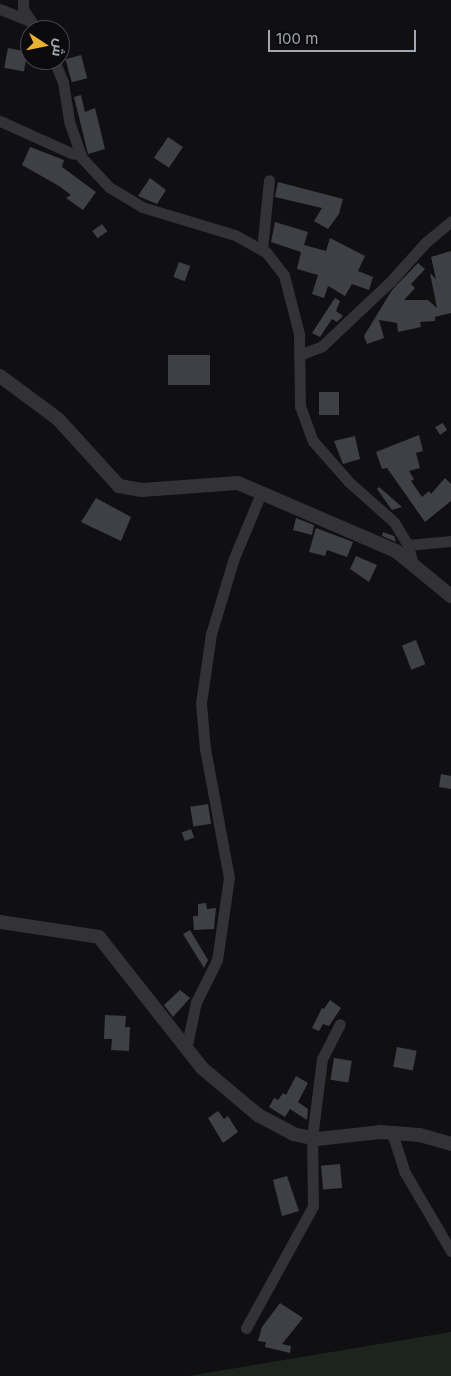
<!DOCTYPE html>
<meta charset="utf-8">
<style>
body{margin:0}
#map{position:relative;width:451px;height:1376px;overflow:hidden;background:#101012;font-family:Inter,Cairo,sans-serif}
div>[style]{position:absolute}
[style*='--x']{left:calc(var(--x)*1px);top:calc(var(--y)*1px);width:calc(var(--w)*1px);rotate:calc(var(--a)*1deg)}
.green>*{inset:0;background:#1d241e}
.building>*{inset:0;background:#3f4045;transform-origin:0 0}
.minor>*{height:11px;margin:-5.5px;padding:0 5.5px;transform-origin:5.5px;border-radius:5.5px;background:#323237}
.tertiary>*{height:14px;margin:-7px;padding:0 7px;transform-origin:7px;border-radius:7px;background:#323237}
span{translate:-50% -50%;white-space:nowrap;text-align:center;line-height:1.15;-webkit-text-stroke:4.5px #0b0b0d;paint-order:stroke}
.north{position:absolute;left:20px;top:20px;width:50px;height:50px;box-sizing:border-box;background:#0b0b0d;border:1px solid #47494f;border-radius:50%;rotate:101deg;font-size:14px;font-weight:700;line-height:20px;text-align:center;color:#a2a7b2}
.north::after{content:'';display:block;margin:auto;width:18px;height:22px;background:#eab030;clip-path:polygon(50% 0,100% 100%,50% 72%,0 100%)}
.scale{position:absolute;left:268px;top:30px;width:148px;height:22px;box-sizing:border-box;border:2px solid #a2a7b2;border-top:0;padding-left:6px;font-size:15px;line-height:18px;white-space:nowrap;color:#a2a7b2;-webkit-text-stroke:4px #0b0b0d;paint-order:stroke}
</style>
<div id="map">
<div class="green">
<div style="clip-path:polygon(451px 1332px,451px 1376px,189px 1376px)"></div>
</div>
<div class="building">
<div style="left:8px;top:48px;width:20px;height:20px;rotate:11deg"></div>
<div style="left:81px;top:55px;width:24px;height:16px;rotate:75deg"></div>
<div style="clip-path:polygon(81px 95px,85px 112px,95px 108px,105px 149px,88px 154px,74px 97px)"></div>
<div style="left:168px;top:137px;width:18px;height:25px;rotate:34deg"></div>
<div style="clip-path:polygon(30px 147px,64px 160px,62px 167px,96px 192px,83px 210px,66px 198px,71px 195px,59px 186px,22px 165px)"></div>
<div style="clip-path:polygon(150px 178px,166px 190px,157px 204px,138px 196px)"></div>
<div style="clip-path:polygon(278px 182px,343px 199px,339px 214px,328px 229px,314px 221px,322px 208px,275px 197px)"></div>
<div style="clip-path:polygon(275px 222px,308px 232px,304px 245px,326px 251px,330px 238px,365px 256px,358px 271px,373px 277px,369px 290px,352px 284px,345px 296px,328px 286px,324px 298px,312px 294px,318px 275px,297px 269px,301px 252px,271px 242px)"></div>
<div style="left:102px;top:224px;width:9px;height:12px;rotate:54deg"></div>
<div style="clip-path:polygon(451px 251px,451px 313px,435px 317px,435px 321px,420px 322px,421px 327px,398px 332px,397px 323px,379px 320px,384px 338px,367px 344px,364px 336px,392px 290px,418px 263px,425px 269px,411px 284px,415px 288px,404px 300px,428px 300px,437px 308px,430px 273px,436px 279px,431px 257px)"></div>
<div style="left:179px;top:262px;width:12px;height:16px;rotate:20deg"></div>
<div style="clip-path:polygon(335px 298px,340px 301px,336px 311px,343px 316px,337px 322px,332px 319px,320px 337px,312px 333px)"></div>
<div style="left:210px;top:355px;width:30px;height:42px;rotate:90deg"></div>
<div style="left:319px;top:392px;width:20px;height:23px"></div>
<div style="clip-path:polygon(443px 423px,447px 430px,440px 435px,435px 427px)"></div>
<div style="clip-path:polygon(419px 435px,423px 451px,416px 453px,420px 468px,409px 471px,414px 479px,411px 481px,422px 497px,429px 491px,431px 494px,445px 478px,451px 484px,451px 501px,425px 522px,387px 468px,382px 469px,376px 452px)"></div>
<div style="clip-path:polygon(355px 436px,360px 459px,343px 464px,334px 441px)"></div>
<div style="clip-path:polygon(379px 487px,402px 507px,392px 510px,377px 489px)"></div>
<div style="clip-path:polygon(96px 498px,131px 517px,121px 541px,81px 522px)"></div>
<div style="clip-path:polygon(296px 518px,314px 525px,312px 535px,293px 530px)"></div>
<div style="clip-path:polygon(316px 528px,353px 542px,347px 557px,327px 550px,325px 556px,309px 552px)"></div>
<div style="clip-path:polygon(383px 532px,394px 536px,396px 542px,382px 536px)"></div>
<div style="clip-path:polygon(356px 556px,377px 565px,369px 582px,350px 569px)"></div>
<div style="left:416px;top:640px;width:26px;height:15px;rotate:69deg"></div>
<div style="clip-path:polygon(441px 774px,451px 776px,451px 789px,439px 787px)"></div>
<div style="left:208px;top:804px;width:20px;height:18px;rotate:81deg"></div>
<div style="left:191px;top:829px;width:9px;height:10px;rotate:69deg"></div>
<div style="clip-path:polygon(206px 903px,207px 909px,216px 908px,214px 929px,194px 930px,193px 916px,198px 916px,198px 904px)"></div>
<div style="clip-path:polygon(190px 930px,208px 960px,204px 968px,183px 934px)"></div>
<div style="clip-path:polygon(180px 990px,190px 998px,173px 1017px,164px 1005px)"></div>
<div style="clip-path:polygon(330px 1000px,341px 1008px,329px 1026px,323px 1024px,319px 1031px,312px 1028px,322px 1008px,324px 1009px)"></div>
<div style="clip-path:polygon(105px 1015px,126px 1016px,125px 1027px,130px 1027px,129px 1051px,111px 1050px,112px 1039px,104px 1039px)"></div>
<div style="left:397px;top:1047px;width:20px;height:20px;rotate:11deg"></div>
<div style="left:334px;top:1058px;width:18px;height:22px;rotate:9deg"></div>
<div style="clip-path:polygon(296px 1076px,308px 1083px,298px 1102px,308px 1109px,307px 1120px,290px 1109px,285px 1117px,269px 1107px,274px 1098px,278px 1100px,283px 1093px,286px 1095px)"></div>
<div style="clip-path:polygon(218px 1111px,224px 1119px,228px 1116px,238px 1132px,223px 1143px,208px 1118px)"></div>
<div style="left:340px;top:1164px;width:24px;height:19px;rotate:85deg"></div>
<div style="clip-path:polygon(287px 1176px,299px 1211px,282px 1216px,273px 1180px)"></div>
<div style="clip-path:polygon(280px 1303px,303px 1318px,282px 1344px,291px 1346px,290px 1353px,265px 1347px,266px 1342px,258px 1341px,262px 1327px)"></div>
</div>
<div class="minor">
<div style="--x:23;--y:0;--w:9;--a:90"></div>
<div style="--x:23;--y:9;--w:25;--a:56"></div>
<div style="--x:0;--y:9;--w:32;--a:22"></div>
<div style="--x:54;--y:60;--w:24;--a:68"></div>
<div style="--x:63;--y:82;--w:39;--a:81"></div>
<div style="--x:69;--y:121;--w:39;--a:71"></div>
<div style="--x:82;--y:158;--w:40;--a:47"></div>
<div style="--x:109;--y:187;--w:39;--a:31"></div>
<div style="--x:142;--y:207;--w:97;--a:16.8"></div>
<div style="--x:235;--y:235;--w:35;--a:29"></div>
<div style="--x:266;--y:252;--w:29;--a:52"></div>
<div style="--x:284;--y:275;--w:61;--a:75.7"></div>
<div style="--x:299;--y:334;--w:72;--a:89.2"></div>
<div style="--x:300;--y:406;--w:37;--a:70"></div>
<div style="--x:313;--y:441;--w:55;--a:48.7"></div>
<div style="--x:349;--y:482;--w:60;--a:41.6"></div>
<div style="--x:394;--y:522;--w:27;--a:59"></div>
<div style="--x:408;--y:545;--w:21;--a:76"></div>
<div style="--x:0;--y:121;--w:78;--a:24.3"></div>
<div style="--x:71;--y:153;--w:10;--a:11"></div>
<div style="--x:262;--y:250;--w:70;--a:-84.3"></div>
<div style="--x:299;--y:355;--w:25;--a:-21"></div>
<div style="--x:322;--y:346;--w:95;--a:-43.3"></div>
<div style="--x:391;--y:281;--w:51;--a:-48.2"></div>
<div style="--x:425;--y:243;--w:34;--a:-40"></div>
<div style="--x:408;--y:545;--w:43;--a:-5.3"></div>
<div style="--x:186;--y:1049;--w:48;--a:-78"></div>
<div style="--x:196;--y:1002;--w:47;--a:-63.4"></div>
<div style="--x:217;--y:960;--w:83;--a:-81.7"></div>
<div style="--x:229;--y:878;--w:131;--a:-100.5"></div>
<div style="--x:205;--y:749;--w:46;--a:-95"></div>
<div style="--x:201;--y:703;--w:70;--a:-81.8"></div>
<div style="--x:211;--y:634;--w:79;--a:-73.2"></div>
<div style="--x:234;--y:558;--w:70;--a:-67.4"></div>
<div style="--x:392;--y:1133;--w:40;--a:72"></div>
<div style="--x:404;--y:1171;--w:93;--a:59.6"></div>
<div style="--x:246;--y:1328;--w:139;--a:-61.2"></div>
<div style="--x:313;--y:1206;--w:68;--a:-90.8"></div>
<div style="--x:312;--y:1138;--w:80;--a:-82.8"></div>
<div style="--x:322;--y:1059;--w:39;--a:-63"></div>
</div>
<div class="tertiary">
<div style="--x:0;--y:376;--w:72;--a:36.6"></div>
<div style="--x:58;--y:419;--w:91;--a:47.7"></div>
<div style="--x:119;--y:486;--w:23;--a:10"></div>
<div style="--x:142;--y:490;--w:96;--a:-4.2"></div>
<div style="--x:238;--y:483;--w:172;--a:23.3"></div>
<div style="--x:396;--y:551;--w:71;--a:39.3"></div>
<div style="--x:0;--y:922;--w:100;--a:8.6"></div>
<div style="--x:99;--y:937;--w:167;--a:51.8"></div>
<div style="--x:202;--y:1068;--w:73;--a:40"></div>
<div style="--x:258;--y:1115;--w:40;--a:28"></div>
<div style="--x:293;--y:1134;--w:25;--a:12"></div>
<div style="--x:317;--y:1139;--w:63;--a:-6.3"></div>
<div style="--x:380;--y:1132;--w:40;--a:4.3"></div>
<div style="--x:420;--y:1135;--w:32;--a:16"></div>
</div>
<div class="north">ش</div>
<div class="scale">100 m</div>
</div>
